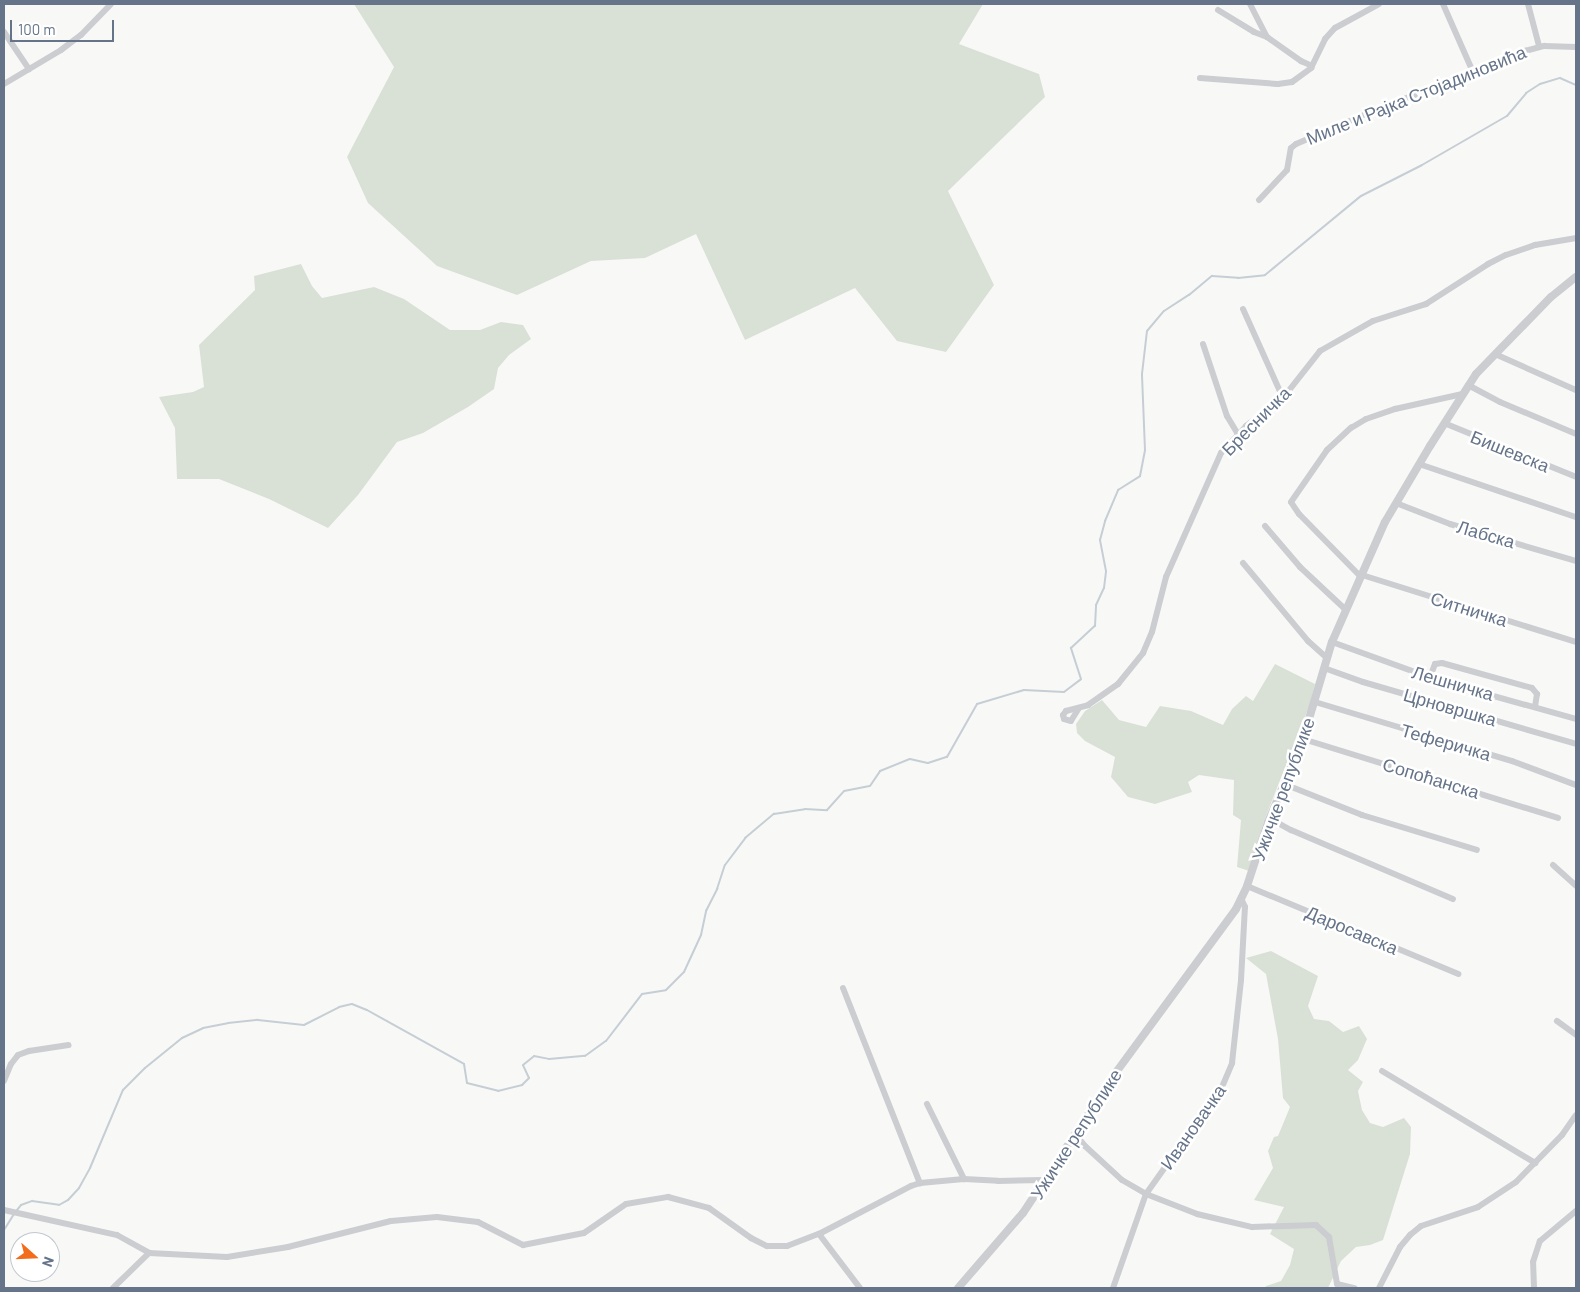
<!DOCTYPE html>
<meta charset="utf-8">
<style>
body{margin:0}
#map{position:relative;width:1580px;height:1292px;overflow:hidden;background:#f8f9f6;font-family:Barlow,sans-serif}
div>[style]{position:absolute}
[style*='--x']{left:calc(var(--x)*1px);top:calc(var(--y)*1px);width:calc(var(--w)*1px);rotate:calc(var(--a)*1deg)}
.green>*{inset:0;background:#d9e1d6}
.stream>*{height:2px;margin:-1px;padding:0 1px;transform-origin:1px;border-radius:1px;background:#c6ced5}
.minor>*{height:6px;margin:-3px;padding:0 3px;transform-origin:3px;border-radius:3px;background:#cbcdd1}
.tertiary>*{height:8px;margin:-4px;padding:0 4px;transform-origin:4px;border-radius:4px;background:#cbcdd1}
span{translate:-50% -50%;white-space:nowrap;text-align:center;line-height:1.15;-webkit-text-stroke:5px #fff;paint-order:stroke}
.street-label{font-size:18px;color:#657489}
.frame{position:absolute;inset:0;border:5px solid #657489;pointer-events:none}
.north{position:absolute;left:10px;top:1232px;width:50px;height:50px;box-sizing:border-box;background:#fff;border:1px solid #c1c7d0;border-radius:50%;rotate:110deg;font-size:14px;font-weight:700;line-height:20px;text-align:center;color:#657489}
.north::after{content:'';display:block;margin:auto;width:18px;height:22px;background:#f26c1c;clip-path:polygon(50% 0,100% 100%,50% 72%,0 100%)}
.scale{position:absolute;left:10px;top:20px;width:104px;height:22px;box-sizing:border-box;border:2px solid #657489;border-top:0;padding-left:6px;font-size:15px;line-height:18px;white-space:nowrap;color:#657489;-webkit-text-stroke:4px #fff;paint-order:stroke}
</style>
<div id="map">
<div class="green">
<div style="clip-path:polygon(354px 4px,983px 4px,959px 44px,1039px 74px,1045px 97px,948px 191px,994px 285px,946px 352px,897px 341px,855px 288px,745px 340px,696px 234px,645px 258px,591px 261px,517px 295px,437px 266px,368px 203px,347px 157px,394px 67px)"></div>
<div style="clip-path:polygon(301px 264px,312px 286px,322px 298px,374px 287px,404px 299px,450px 330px,480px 330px,501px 322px,523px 325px,531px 339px,509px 355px,498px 368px,494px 389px,468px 407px,423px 433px,397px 442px,358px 495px,328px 528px,269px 499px,219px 479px,177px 479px,175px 428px,159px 397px,193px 392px,204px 387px,199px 345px,255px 290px,254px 276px)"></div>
<div style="clip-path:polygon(1275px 664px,1315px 684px,1310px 704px,1264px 821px,1249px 871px,1237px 867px,1241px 820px,1233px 815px,1234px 780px,1199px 775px,1188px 782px,1192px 792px,1155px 804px,1128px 797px,1111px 777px,1115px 757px,1085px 741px,1077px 733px,1076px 724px,1085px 711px,1102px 700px,1119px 720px,1146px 727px,1160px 706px,1191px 711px,1223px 725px,1232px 709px,1246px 696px,1253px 701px)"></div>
<div style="clip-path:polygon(1271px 951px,1318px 976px,1308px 1006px,1314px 1019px,1329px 1021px,1343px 1032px,1359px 1026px,1367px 1039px,1358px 1060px,1348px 1070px,1363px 1082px,1358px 1091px,1362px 1110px,1370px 1123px,1383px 1127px,1404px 1118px,1411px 1127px,1410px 1154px,1383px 1240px,1370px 1245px,1356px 1247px,1341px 1261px,1328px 1288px,1265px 1288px,1266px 1286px,1281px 1281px,1290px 1265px,1294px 1249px,1270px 1234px,1284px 1207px,1254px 1200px,1273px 1168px,1268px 1151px,1274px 1137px,1278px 1136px,1290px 1107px,1283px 1098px,1278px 1039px,1266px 974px,1246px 958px)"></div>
</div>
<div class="stream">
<div style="--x:17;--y:1210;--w:6;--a:-51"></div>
<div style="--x:21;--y:1205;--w:12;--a:-20"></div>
<div style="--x:32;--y:1201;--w:27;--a:8"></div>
<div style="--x:59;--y:1205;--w:10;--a:-29"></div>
<div style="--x:68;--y:1200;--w:16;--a:-47"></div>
<div style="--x:79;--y:1188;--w:23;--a:-61"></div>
<div style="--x:90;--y:1168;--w:85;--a:-67.1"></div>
<div style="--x:123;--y:1090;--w:31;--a:-45"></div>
<div style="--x:145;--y:1068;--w:48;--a:-39"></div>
<div style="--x:182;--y:1038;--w:23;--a:-25"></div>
<div style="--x:203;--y:1028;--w:25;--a:-11"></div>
<div style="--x:228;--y:1023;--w:30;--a:-6"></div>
<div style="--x:258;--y:1020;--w:46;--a:6.2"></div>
<div style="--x:304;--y:1025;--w:39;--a:-27"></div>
<div style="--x:339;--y:1007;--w:13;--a:-13"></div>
<div style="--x:352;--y:1004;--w:16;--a:22"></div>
<div style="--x:367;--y:1010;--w:111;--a:29.1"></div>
<div style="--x:464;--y:1064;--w:19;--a:81"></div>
<div style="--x:467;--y:1083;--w:32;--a:14"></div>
<div style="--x:498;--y:1091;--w:25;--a:-14"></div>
<div style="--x:522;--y:1085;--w:10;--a:-45"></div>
<div style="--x:529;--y:1078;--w:14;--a:-115"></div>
<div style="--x:523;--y:1065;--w:14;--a:-39"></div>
<div style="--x:534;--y:1056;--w:15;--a:11"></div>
<div style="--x:549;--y:1059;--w:36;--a:-5"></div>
<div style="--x:585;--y:1056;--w:26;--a:-36"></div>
<div style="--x:606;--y:1041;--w:59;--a:-52.5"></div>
<div style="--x:642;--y:994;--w:24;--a:-9"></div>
<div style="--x:666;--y:990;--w:25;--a:-45"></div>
<div style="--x:684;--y:972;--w:41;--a:-65.3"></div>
<div style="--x:701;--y:935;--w:25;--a:-78"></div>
<div style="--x:706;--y:911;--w:25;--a:-63"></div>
<div style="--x:717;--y:889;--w:25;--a:-72"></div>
<div style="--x:725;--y:865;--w:34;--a:-53"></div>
<div style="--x:745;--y:838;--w:38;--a:-40"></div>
<div style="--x:774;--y:814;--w:31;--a:-9"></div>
<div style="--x:805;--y:809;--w:22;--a:3"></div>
<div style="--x:827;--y:810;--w:25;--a:-48"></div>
<div style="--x:844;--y:791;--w:26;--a:-11"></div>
<div style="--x:870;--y:786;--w:18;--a:-56"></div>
<div style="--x:880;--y:771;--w:32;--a:-22"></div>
<div style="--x:910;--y:759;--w:18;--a:13"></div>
<div style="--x:928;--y:763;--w:20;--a:-18"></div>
<div style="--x:947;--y:757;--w:61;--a:-60.5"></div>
<div style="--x:977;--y:704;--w:49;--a:-16.6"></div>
<div style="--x:1024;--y:690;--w:40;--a:2.9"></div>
<div style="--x:1064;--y:692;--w:21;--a:-37"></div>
<div style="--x:1081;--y:679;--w:33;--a:-108"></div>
<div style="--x:1071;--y:648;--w:33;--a:-43"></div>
<div style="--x:1095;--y:626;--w:21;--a:-87"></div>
<div style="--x:1096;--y:605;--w:19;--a:-65"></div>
<div style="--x:1104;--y:588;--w:17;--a:-83"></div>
<div style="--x:1106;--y:571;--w:32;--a:-101"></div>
<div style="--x:1100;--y:540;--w:20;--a:-75"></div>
<div style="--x:1105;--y:521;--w:34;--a:-67"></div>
<div style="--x:1118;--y:490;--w:26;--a:-32"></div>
<div style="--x:1140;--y:476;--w:26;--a:-79"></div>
<div style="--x:1145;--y:450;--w:76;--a:-92.3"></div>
<div style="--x:1142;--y:374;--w:43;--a:-83.4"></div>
<div style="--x:1147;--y:331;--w:26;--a:-50"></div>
<div style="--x:1164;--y:311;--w:30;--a:-33"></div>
<div style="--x:1189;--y:295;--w:30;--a:-40"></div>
<div style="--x:1212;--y:276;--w:26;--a:4"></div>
<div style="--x:1238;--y:278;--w:27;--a:-6"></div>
<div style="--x:1265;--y:275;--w:124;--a:-39.5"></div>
<div style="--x:1361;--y:196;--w:68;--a:-26.9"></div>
<div style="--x:1422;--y:165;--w:98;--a:-30"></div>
<div style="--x:1507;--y:116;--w:30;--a:-50"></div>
<div style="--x:1526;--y:93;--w:17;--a:-33"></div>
<div style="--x:1540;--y:84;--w:21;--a:-17"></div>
<div style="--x:1560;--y:78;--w:17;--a:24"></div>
<div style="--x:4;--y:1230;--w:19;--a:-58"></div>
</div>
<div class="minor">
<div style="--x:1250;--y:4;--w:37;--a:63"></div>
<div style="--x:1443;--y:4;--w:74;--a:66.2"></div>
<div style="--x:1528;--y:4;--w:43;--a:75.3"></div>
<div style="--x:1218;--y:10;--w:42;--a:31.4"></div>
<div style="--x:1254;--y:32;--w:14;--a:21"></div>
<div style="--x:1267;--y:37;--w:42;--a:35.2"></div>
<div style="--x:1301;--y:61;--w:12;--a:24"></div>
<div style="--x:4;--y:32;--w:45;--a:56"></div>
<div style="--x:1200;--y:78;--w:78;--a:4.4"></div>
<div style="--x:1278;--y:84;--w:14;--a:-8"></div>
<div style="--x:1292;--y:82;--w:24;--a:-36"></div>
<div style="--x:1311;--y:68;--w:32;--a:-64"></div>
<div style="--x:1325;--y:39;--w:15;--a:-48"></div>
<div style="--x:1335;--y:28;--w:50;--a:-28.6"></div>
<div style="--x:4;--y:84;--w:66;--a:-30.8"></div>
<div style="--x:61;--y:50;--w:25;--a:-37"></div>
<div style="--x:81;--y:35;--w:43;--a:-45.9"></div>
<div style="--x:1259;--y:200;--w:41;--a:-47"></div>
<div style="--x:1287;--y:170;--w:22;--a:-80"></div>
<div style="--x:1291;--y:148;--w:6;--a:-39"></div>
<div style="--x:1296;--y:144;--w:91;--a:-23.2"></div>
<div style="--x:1380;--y:108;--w:127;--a:-20.7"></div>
<div style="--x:1499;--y:63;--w:29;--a:-25"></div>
<div style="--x:1525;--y:51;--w:20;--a:-15"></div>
<div style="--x:1544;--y:46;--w:32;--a:2"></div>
<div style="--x:1243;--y:309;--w:98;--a:65.8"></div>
<div style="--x:1203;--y:344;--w:76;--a:71.6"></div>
<div style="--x:1227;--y:416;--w:21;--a:59"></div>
<div style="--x:1495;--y:354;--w:89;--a:24"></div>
<div style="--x:1468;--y:385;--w:36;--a:28"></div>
<div style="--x:1500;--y:402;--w:82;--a:22.8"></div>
<div style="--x:1444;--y:423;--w:143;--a:22.2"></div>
<div style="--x:1419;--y:464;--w:166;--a:18.7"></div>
<div style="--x:1396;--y:503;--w:58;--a:21.3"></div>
<div style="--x:1450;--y:524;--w:131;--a:16.4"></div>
<div style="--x:1265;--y:526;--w:54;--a:49.5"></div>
<div style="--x:1300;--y:567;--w:63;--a:43.1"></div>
<div style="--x:1243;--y:563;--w:102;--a:50.2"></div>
<div style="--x:1308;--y:641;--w:24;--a:42"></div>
<div style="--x:1362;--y:575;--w:224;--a:17.4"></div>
<div style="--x:1361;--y:577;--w:88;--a:-134.5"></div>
<div style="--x:1299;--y:514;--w:14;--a:-124"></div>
<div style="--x:1291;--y:502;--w:63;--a:-55.3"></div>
<div style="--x:1327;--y:450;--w:33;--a:-43"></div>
<div style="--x:1351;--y:428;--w:17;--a:-31"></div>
<div style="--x:1366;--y:419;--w:31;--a:-19"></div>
<div style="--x:1395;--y:409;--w:69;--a:-12.6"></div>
<div style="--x:1332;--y:642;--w:115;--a:19.9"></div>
<div style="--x:1440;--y:681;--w:141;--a:15.6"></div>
<div style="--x:1324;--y:668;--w:41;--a:19.7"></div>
<div style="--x:1363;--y:682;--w:222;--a:16.2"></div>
<div style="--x:1430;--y:677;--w:14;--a:-69"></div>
<div style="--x:1435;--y:664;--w:7;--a:-8"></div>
<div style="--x:1442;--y:663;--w:93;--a:15.5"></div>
<div style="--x:1532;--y:688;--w:8;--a:50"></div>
<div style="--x:1537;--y:694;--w:12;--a:99"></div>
<div style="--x:1315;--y:702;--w:206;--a:16.7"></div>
<div style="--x:1512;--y:761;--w:68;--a:20.6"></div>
<div style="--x:1079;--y:708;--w:15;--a:122"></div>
<div style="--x:1071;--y:721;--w:7;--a:-164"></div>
<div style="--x:1064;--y:719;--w:4;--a:-104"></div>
<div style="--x:1063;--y:715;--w:5;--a:-53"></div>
<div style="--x:1066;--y:711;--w:23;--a:-15"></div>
<div style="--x:1088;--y:705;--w:37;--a:-35"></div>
<div style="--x:1118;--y:684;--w:40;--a:-51"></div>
<div style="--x:1143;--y:653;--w:23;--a:-67"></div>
<div style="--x:1152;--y:632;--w:57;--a:-75.7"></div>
<div style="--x:1166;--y:577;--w:136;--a:-66.1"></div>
<div style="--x:1221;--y:453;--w:37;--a:-47"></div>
<div style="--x:1246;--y:426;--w:46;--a:-37.1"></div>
<div style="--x:1283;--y:398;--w:60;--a:-51.8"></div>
<div style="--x:1320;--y:351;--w:61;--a:-29.5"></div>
<div style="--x:1373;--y:321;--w:56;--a:-17.8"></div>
<div style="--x:1426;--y:304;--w:74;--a:-32.8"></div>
<div style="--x:1488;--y:264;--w:20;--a:-27"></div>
<div style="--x:1506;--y:255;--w:31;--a:-19"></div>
<div style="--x:1535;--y:245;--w:42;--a:-9.7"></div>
<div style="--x:1303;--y:739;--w:267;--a:17.2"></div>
<div style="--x:1284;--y:784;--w:84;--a:21.7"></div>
<div style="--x:1362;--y:815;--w:120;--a:16.9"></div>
<div style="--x:1269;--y:818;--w:25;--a:29"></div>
<div style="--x:1291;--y:830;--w:176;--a:23.1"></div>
<div style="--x:1553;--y:865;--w:31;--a:42"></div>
<div style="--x:1247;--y:886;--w:229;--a:22.6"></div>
<div style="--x:843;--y:988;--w:210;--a:68.5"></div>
<div style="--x:1557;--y:1021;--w:24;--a:36"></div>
<div style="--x:1382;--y:1071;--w:179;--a:31"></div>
<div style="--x:4;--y:1081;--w:18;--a:-68"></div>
<div style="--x:11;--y:1064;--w:11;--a:-52"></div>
<div style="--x:18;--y:1055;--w:12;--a:-20"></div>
<div style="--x:29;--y:1051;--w:40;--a:-8.5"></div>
<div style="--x:927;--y:1104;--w:84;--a:63.7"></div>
<div style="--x:1076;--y:1135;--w:14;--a:51"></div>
<div style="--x:1085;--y:1146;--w:50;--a:42.6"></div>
<div style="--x:1122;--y:1180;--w:28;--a:30"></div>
<div style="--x:1146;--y:1194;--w:55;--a:21.4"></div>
<div style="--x:1197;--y:1214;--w:57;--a:13.3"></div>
<div style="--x:1252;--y:1227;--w:64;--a:-1.8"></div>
<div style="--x:1316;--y:1225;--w:18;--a:43"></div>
<div style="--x:1329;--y:1237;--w:48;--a:80.3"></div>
<div style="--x:1337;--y:1284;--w:18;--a:13"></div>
<div style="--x:4;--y:1210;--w:116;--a:12.5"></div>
<div style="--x:117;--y:1235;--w:37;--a:29"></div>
<div style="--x:149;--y:1253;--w:78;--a:2.9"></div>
<div style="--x:227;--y:1257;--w:62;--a:-9.3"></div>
<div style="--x:288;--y:1247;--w:106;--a:-14.2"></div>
<div style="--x:391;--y:1221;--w:46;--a:-5"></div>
<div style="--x:437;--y:1217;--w:41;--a:7"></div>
<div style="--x:478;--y:1222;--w:51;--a:27.1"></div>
<div style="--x:523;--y:1245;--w:62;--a:-11.1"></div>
<div style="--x:584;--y:1233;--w:51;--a:-34.6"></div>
<div style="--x:626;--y:1204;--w:43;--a:-9.5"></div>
<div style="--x:668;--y:1197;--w:42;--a:15"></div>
<div style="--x:709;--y:1208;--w:52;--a:35.5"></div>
<div style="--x:751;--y:1238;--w:18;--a:27"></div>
<div style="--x:767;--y:1246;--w:20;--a:0"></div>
<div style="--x:787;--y:1246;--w:34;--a:-21"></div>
<div style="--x:819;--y:1234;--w:104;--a:-27.6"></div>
<div style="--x:911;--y:1186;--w:9;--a:-18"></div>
<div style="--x:920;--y:1183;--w:44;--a:-5.2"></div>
<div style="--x:964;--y:1179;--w:34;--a:3"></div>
<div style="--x:998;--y:1181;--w:46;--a:-1.2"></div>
<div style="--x:819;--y:1234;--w:68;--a:52.8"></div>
<div style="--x:113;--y:1288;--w:50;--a:-44.2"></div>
<div style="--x:1113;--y:1288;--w:100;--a:-70.7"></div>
<div style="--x:1146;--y:1194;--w:131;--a:-54.6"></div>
<div style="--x:1222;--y:1087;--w:26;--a:-67"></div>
<div style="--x:1232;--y:1063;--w:83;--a:-83.8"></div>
<div style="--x:1241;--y:980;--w:73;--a:-86.9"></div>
<div style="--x:1245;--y:907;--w:10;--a:-114"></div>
<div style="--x:1379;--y:1288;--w:46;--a:-62.9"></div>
<div style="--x:1400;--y:1247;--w:16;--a:-50"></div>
<div style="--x:1410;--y:1235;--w:14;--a:-39"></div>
<div style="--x:1421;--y:1226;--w:60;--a:-18.4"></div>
<div style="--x:1478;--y:1207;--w:45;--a:-33.3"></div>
<div style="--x:1516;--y:1182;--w:66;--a:-45.6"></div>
<div style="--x:1562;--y:1135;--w:24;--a:-55"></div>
<div style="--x:1534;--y:1288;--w:26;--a:-92"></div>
<div style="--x:1533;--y:1262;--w:22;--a:-72"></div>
<div style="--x:1540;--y:1241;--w:47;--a:-39.8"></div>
</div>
<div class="tertiary">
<div style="--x:958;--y:1288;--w:99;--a:-49.1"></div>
<div style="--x:1023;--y:1213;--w:170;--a:-56.5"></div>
<div style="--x:1117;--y:1071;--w:201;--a:-53.7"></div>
<div style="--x:1236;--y:909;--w:25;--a:-64"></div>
<div style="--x:1247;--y:886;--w:67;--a:-71.8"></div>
<div style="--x:1268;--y:822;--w:90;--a:-67.1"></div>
<div style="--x:1303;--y:739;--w:101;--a:-73.4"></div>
<div style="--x:1332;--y:642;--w:131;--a:-66.2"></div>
<div style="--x:1385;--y:522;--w:88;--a:-59.4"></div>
<div style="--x:1430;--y:446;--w:85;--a:-57.4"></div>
<div style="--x:1476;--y:374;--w:107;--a:-45.8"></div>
<div style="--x:1551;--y:297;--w:32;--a:-39"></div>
</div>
<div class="street-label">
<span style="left:1416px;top:95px;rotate:-22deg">Миле и Рајка Стојадиновића</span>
<span style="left:1256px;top:421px;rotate:-45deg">Бресничка</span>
<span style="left:1510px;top:451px;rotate:22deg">Бишевска</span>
<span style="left:1486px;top:534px;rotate:16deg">Лабска</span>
<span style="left:1469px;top:609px;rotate:17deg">Ситничка</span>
<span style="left:1453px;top:683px;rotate:16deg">Лешничка</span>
<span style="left:1450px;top:707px;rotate:16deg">Црновршка</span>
<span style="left:1446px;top:742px;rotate:16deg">Теферичка</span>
<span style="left:1431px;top:778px;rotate:17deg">Сопоћанска</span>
<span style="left:1283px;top:789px;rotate:-70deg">Ужичке републике</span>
<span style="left:1352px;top:930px;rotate:23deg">Даросавска</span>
<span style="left:1193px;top:1127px;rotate:-55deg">Ивановачка</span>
<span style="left:1076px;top:1134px;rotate:-57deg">Ужичке републике</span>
</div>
<div class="frame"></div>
<div class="north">N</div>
<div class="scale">100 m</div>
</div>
